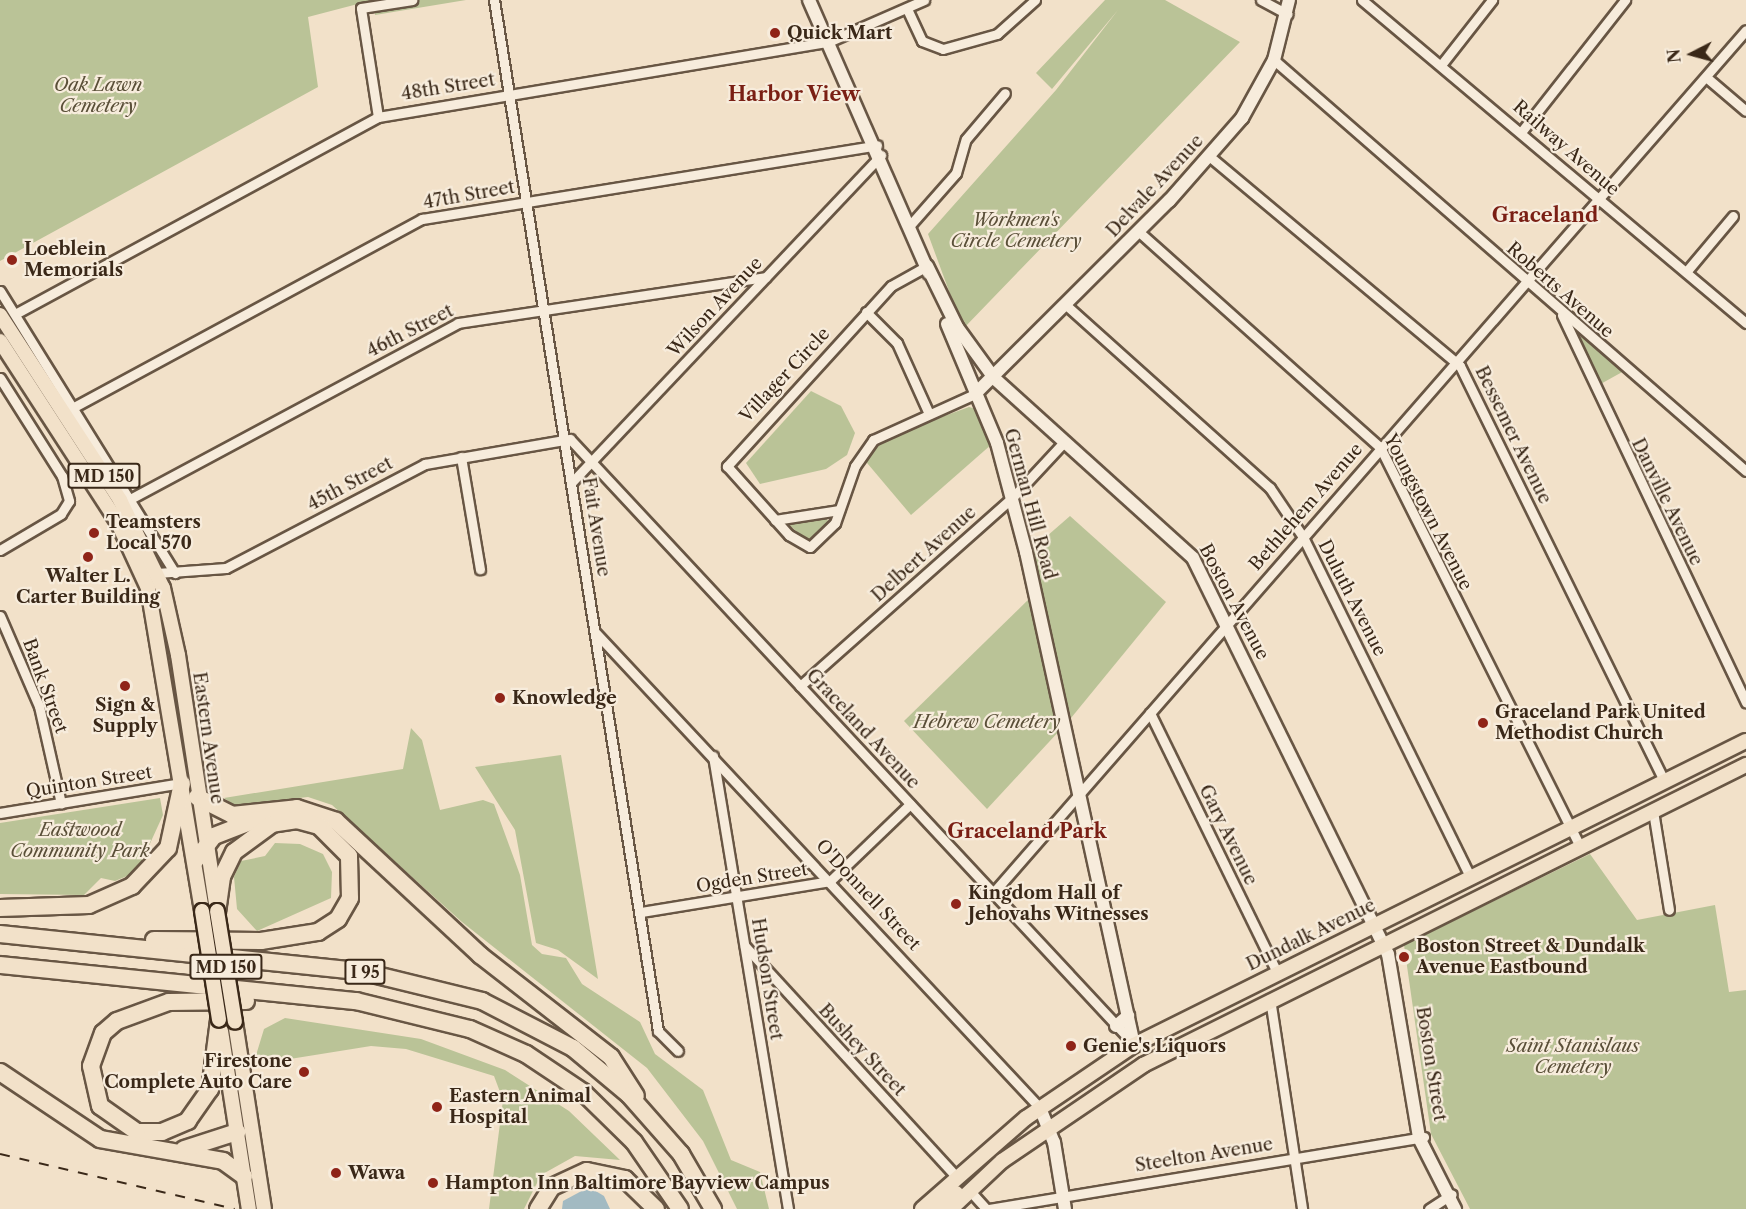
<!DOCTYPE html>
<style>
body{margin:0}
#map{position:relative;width:1746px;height:1209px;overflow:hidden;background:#f2e1c9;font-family:"Libre Caslon Text",serif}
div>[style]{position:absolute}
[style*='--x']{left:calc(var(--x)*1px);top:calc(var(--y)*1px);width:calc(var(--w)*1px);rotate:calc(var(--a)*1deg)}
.green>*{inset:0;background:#bac397}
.water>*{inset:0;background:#a2bac2}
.roads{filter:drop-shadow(2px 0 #685644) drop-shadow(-2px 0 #685644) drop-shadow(0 2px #685644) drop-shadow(0 -2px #685644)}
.street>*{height:9px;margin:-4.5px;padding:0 4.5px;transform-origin:4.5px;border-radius:4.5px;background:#f7ecdc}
.secondary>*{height:12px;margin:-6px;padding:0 6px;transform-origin:6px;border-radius:6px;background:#f7ecdc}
.primary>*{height:14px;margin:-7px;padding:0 7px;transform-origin:7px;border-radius:7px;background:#f2e1c9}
.highway>*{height:16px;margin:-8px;padding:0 8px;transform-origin:8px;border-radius:8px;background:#f2e1c9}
.rail>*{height:2px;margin-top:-1px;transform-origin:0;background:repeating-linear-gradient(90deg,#3a2818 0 10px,transparent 0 20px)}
.bridges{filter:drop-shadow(2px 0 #3a2818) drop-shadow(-2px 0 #3a2818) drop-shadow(0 2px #3a2818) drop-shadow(0 -2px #3a2818)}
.primary-bridge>*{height:14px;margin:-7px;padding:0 7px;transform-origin:7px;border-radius:7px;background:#f2e1c9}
.dots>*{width:16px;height:16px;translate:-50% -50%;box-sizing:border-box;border:3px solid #f7ecdc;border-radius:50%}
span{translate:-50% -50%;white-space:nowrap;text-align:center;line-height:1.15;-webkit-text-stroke:4.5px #f7ecdc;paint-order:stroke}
.shield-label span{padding:2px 4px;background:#f7ecdc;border:2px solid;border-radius:4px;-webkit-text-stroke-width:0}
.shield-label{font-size:16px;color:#3a2818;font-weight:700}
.poi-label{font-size:18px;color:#3a2818;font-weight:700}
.left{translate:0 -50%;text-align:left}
.right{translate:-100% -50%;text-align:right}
.park-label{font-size:18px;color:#5a4f38;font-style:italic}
.street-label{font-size:18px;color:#3a2818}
.neighbourhood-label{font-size:20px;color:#7a1f14;font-weight:700}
.north{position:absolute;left:1662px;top:24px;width:60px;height:60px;-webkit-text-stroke:4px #f7ecdc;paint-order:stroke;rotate:264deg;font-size:16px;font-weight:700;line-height:24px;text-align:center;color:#3a2818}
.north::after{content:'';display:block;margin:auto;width:21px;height:27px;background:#3a2818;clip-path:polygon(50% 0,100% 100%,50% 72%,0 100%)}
</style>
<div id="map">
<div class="green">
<div style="clip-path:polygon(0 0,373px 0,308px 17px,318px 87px,0 261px)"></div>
<div style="clip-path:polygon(374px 0,466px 0,375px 15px)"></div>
<div style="clip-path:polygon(1105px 0,1165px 0,1240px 42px,963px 329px,928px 234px,1056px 90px,1118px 10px,1052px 89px,1036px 73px)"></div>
<div style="clip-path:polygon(1583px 336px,1624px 371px,1597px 386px,1576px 340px)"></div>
<div style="clip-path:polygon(811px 391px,841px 406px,855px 433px,847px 455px,826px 469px,760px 484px,746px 463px)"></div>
<div style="clip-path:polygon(969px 407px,976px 409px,992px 444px,911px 515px,862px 457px,881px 439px)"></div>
<div style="clip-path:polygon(825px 515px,829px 523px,809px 542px,789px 525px)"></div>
<div style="clip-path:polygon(1070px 516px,1166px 602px,1071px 718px,1031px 550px)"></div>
<div style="clip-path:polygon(1032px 596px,1061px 729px,987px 809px,904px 721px)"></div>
<div style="clip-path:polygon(411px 728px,422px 740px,440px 810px,483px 800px,494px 804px,520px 875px,532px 945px,542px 954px,566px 958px,582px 984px,640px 1022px,655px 1054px,703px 1090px,731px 1160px,760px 1172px,769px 1209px,737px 1209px,703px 1141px,647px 1068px,462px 922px,332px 805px,308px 797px,234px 805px,224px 798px,403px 769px)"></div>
<div style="clip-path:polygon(561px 755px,598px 979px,558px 950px,536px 943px,515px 830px,475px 767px)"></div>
<div style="clip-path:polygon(160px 798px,163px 815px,137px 872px,115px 881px,101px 878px,84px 895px,0 894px,0 823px)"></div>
<div style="clip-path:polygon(275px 843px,300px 844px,323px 854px,332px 872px,331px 898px,257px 931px,237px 909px,234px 877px,241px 861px,265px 856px)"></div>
<div style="clip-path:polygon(1590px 854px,1637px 920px,1715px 905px,1729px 992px,1746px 990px,1746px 1209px,1470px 1209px,1431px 1134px,1404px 945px)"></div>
<div style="clip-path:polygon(285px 1018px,421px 1039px,505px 1070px,569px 1111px,620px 1160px,575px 1156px,541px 1175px,524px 1209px,489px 1209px,503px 1100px,494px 1076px,406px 1049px,371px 1046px,253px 1065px,264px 1029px)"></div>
</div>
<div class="water">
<div style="clip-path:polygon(589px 1187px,604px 1196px,610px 1209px,562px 1209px,563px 1201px)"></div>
</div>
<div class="roads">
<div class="street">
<div style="--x:494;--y:0;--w:1044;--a:80.96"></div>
<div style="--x:658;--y:1031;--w:28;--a:45"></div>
<div style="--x:1261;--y:0;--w:30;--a:28"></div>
<div style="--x:1362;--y:0;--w:502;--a:40.07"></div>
<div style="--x:908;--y:11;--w:33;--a:65"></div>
<div style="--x:922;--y:41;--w:22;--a:21"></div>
<div style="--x:943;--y:49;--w:56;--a:-15.5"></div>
<div style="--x:997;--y:34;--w:51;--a:-41.8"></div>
<div style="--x:1274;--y:60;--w:626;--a:41.05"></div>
<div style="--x:1441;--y:65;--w:83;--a:-51.9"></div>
<div style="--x:1706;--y:77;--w:52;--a:40.4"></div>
<div style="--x:378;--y:117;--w:110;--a:-98.9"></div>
<div style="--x:361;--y:8;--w:52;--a:-8.9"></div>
<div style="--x:1522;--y:131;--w:167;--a:-51.8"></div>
<div style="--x:1209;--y:156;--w:327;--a:39.9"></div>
<div style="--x:1460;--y:366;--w:462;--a:63.8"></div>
<div style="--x:911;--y:224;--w:68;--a:-48.6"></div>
<div style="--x:956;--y:173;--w:35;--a:-74"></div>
<div style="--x:966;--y:139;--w:60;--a:-49.7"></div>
<div style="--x:1138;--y:231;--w:324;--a:41.8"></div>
<div style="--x:1380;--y:447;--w:447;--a:63.4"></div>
<div style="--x:927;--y:266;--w:41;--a:150.9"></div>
<div style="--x:891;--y:286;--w:244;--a:132.3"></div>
<div style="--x:727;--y:466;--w:93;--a:48.1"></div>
<div style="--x:789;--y:535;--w:24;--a:30"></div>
<div style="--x:810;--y:547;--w:35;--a:-44"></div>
<div style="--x:835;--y:523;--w:60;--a:-70.7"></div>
<div style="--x:855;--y:466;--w:32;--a:-55"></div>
<div style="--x:873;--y:440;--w:112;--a:-24.3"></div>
<div style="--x:1686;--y:272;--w:73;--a:-50"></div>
<div style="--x:0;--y:291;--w:332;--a:58.2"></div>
<div style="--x:1066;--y:305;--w:274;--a:41.9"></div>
<div style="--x:1270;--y:488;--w:59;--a:56"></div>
<div style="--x:1303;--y:537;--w:378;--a:63.8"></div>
<div style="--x:866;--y:312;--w:44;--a:45"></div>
<div style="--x:897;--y:343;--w:78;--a:65.7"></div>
<div style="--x:15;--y:314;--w:413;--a:-28.5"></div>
<div style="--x:378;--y:117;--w:456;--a:-9.5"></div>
<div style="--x:828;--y:42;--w:105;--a:-23.6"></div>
<div style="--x:1562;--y:315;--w:429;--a:64.6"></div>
<div style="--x:0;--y:378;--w:116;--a:57.7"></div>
<div style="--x:62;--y:476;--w:26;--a:74"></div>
<div style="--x:69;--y:501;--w:15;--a:122"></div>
<div style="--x:61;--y:514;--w:71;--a:149.5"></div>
<div style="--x:74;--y:407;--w:396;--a:-28.4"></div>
<div style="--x:422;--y:219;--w:461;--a:-9.2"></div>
<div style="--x:461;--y:457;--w:114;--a:80.4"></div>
<div style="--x:572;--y:482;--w:450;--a:-46.6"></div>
<div style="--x:132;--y:498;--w:370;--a:-28.2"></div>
<div style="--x:458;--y:323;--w:311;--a:-8.5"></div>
<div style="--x:775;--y:520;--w:65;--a:-8.9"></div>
<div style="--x:157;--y:573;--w:69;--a:-4.1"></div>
<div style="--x:226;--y:568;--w:225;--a:-27.6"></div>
<div style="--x:425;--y:464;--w:147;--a:-9.8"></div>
<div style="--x:570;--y:439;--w:826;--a:47.01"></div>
<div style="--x:0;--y:616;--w:98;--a:66.6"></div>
<div style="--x:39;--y:706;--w:100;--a:77.3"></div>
<div style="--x:595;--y:632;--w:652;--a:46.93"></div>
<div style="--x:800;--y:686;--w:283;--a:-41.6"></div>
<div style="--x:1012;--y:498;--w:78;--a:-47.1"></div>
<div style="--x:1150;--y:713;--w:288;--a:63.9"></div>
<div style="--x:713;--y:756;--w:459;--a:80.6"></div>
<div style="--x:1653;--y:811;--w:100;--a:80.8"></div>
<div style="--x:0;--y:813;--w:184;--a:-9.4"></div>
<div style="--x:993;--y:893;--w:1145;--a:-48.89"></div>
<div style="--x:641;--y:912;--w:192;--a:-9.3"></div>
<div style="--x:830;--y:881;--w:111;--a:-43.9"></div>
<div style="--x:745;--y:946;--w:312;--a:47.5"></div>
<div style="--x:1270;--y:999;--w:212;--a:81.3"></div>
<div style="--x:970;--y:1191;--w:24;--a:48"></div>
<div style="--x:989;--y:1209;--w:441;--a:-9.4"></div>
<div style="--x:1429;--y:1209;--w:27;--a:-33"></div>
</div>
<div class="secondary">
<div style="--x:809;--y:0;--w:298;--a:66.3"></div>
<div style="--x:927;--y:266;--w:68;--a:63.8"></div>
<div style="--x:957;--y:327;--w:63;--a:54"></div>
<div style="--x:994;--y:378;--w:268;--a:42.1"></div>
<div style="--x:1193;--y:558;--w:441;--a:63.8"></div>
<div style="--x:1388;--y:954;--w:187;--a:80.4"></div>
<div style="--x:1419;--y:1138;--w:80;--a:63.1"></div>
<div style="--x:947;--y:324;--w:129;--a:67.2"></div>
<div style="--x:997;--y:443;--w:113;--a:75.1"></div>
<div style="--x:1026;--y:552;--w:505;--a:77.64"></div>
<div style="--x:975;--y:394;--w:274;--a:-44.9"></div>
<div style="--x:1169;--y:201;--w:111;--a:-48.7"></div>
<div style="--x:1242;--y:118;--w:66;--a:-61.1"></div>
<div style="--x:1274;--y:60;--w:62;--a:-76"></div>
<div style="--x:1116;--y:1026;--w:16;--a:-40"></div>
<div style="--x:1040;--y:1108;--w:37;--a:68"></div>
<div style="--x:1054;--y:1142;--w:68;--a:80.7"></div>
</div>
<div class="primary">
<div style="--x:0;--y:315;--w:221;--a:57"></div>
<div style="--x:120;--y:500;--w:98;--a:64"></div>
<div style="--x:163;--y:588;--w:69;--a:77.4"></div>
<div style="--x:178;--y:655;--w:251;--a:81.3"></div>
<div style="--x:0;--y:341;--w:217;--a:57"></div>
<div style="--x:118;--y:523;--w:72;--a:65.2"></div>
<div style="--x:148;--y:588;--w:327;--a:80.5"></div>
<div style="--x:235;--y:1022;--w:189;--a:81.2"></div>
<div style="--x:221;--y:1031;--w:180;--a:81.1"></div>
<div style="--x:922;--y:1209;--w:138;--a:-41.2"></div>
<div style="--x:1026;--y:1118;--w:130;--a:-34.1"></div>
<div style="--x:1134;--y:1045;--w:683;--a:-26.42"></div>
<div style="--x:937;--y:1209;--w:25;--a:-40"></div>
<div style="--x:951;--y:1209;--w:70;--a:-43.3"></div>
<div style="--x:1002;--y:1161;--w:171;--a:-34.2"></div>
<div style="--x:1143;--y:1065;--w:674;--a:-26.45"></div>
</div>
<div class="highway">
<div style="--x:197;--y:797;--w:39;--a:27"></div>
<div style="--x:232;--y:815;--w:65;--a:-6.1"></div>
<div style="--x:297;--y:808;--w:41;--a:18.4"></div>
<div style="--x:336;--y:821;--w:197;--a:42.9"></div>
<div style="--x:480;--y:955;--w:166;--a:37.9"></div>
<div style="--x:611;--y:1057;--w:46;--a:57.3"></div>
<div style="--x:195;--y:861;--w:31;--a:-53"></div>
<div style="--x:214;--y:836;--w:47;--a:-21.1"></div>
<div style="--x:0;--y:908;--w:89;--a:-1.9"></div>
<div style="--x:89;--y:905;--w:47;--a:-23.8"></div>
<div style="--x:132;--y:886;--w:52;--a:-46.5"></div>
<div style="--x:168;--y:848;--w:66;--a:-77.8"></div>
<div style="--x:0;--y:934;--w:362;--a:5.9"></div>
<div style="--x:360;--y:971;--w:126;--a:13.8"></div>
<div style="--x:482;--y:1001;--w:102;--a:27.3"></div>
<div style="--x:573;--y:1048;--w:73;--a:40"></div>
<div style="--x:629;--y:1095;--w:79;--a:48.6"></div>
<div style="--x:681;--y:1154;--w:64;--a:59.8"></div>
<div style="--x:154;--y:940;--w:107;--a:0.5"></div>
<div style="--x:261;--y:941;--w:58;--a:-9"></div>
<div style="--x:318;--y:932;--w:24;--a:-33"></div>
<div style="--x:338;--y:919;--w:24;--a:-60"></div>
<div style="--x:350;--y:898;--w:42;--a:-91.4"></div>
<div style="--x:349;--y:856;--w:42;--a:-135"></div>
<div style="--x:319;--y:826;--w:23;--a:-165"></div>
<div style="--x:297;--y:820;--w:25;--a:171"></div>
<div style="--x:272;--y:824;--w:47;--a:143.6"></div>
<div style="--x:234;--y:852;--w:28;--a:116"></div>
<div style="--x:222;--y:877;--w:34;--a:98"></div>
<div style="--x:0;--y:965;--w:358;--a:5.8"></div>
<div style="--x:356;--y:1001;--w:117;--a:13.8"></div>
<div style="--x:470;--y:1029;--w:61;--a:24.1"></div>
<div style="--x:526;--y:1054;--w:69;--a:33.7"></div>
<div style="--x:583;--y:1092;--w:71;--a:44.4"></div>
<div style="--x:634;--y:1142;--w:81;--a:55.5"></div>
<div style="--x:219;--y:1020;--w:70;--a:97.4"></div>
<div style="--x:210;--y:1089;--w:39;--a:125"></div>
<div style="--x:188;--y:1121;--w:28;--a:157"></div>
<div style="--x:162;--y:1132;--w:25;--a:180"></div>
<div style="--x:137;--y:1132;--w:45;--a:-144.9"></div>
<div style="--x:100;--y:1106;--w:41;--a:-102.7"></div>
<div style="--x:91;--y:1066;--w:35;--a:-70"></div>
<div style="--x:103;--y:1033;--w:18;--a:-41"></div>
<div style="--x:117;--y:1021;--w:55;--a:-20.1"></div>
<div style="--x:169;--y:1002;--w:77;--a:-0.7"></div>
<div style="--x:0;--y:1072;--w:120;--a:33.8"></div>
<div style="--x:100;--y:1139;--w:125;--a:10.1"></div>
<div style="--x:223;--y:1161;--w:26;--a:36"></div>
<div style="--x:184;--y:1149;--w:56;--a:-17.8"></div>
<div style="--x:538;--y:1209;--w:26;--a:-58"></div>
<div style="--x:552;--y:1187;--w:38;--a:-25"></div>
<div style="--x:587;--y:1171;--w:39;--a:12"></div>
<div style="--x:625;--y:1179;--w:43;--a:44.1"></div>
</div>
</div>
<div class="rail">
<div style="--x:0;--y:1154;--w:241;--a:13.2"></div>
</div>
<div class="bridges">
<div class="primary-bridge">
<div style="--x:202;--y:911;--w:110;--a:81.1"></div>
<div style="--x:217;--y:911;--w:112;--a:80.8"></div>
</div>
</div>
<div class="dots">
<div style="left:775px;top:33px;background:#8f2418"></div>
<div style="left:12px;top:260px;background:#8f2418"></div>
<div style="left:94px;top:533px;background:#8f2418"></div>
<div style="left:88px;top:557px;background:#8f2418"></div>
<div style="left:125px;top:686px;background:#8f2418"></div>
<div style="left:500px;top:698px;background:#8f2418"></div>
<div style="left:1483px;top:723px;background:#8f2418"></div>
<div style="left:956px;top:904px;background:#8f2418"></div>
<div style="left:1404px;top:957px;background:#8f2418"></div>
<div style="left:1071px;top:1046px;background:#8f2418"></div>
<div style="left:304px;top:1072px;background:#8f2418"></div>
<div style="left:437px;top:1107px;background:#8f2418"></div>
<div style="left:336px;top:1173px;background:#8f2418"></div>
<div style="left:433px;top:1183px;background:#8f2418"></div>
</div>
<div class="shield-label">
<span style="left:104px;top:476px">MD 150</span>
<span style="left:226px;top:967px">MD 150</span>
<span style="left:365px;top:972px">I 95</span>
</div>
<div class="poi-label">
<span class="left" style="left:787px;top:33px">Quick Mart</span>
<span class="left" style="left:24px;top:260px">Loeblein<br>Memorials</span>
<span class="left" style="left:106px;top:533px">Teamsters<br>Local 570</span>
<span style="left:88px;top:587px">Walter L.<br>Carter Building</span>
<span class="left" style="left:512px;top:698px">Knowledge</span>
<span style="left:125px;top:716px">Sign &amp;<br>Supply</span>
<span class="left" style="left:1495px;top:723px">Graceland Park United<br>Methodist Church</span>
<span class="left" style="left:968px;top:904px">Kingdom Hall of<br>Jehovahs Witnesses</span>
<span class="left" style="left:1416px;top:957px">Boston Street &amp; Dundalk<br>Avenue Eastbound</span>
<span class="left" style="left:1083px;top:1046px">Genie's Liquors</span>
<span class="right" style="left:292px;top:1072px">Firestone<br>Complete Auto Care</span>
<span class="left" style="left:449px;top:1107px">Eastern Animal<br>Hospital</span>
<span class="left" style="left:348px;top:1173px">Wawa</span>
<span class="left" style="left:445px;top:1183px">Hampton Inn Baltimore Bayview Campus</span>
</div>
<div class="park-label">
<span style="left:98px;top:96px">Oak Lawn<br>Cemetery</span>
<span style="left:1016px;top:231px">Workmen's<br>Circle Cemetery</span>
<span style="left:987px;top:722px">Hebrew Cemetery</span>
<span style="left:80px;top:841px">Eastwood<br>Community Park</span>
<span style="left:1573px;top:1057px">Saint Stanislaus<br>Cemetery</span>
</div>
<div class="street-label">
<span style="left:448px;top:87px;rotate:-9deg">48th Street</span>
<span style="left:1566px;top:148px;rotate:41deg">Railway Avenue</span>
<span style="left:1155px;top:186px;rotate:-47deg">Delvale Avenue</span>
<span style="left:469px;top:195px;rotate:-10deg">47th Street</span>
<span style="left:1560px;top:290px;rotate:41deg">Roberts Avenue</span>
<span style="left:715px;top:307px;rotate:-47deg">Wilson Avenue</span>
<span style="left:410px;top:331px;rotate:-27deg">46th Street</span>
<span style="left:785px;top:375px;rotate:-47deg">Villager Circle</span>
<span style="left:1513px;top:435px;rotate:64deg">Bessemer Avenue</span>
<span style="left:350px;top:484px;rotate:-28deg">45th Street</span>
<span style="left:1667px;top:502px;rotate:64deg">Danville Avenue</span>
<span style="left:1030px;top:504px;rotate:75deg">German Hill Road</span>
<span style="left:1306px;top:507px;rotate:-49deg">Bethlehem Avenue</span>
<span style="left:1428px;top:512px;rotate:63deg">Youngstown Avenue</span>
<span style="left:596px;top:527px;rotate:81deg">Fait Avenue</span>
<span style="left:924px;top:554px;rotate:-42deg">Delbert Avenue</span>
<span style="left:1352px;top:598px;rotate:63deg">Duluth Avenue</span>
<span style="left:1234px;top:602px;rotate:62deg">Boston Avenue</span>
<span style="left:45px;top:686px;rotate:70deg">Bank Street</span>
<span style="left:863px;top:729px;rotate:47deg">Graceland Avenue</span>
<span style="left:208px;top:738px;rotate:82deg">Eastern Avenue</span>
<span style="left:89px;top:782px;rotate:-9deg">Quinton Street</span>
<span style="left:1228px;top:835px;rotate:64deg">Gary Avenue</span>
<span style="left:752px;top:878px;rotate:-9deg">Ogden Street</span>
<span style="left:868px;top:895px;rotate:47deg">O'Donnell Street</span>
<span style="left:1311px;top:935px;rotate:-26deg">Dundalk Avenue</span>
<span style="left:767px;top:979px;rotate:81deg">Hudson Street</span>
<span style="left:862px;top:1050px;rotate:47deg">Bushey Street</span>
<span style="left:1431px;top:1064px;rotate:81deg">Boston Street</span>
<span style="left:1204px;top:1155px;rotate:-9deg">Steelton Avenue</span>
</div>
<div class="neighbourhood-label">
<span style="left:794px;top:94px">Harbor View</span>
<span style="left:1545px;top:215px">Graceland</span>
<span style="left:1027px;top:831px">Graceland Park</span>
</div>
<div class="north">N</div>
</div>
